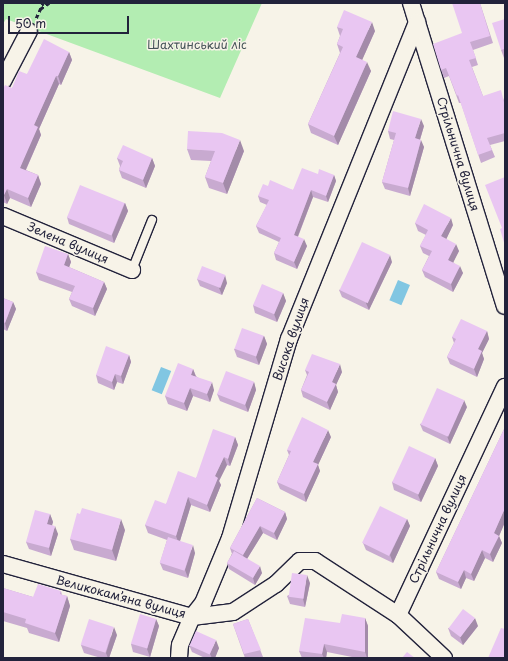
<!DOCTYPE html>
<meta charset="utf-8">
<style>
body{margin:0}
#map{position:relative;width:508px;height:661px;overflow:hidden;background:#f7f3e8;font-family:"Playpen Sans",sans-serif}
div>[style]{position:absolute}
[style*='--x']{left:calc(var(--x)*1px);top:calc(var(--y)*1px);width:calc(var(--w)*1px);rotate:calc(var(--a)*1deg)}
.green>*{inset:0;background:#b3edb2}
.water>*{inset:0;background:#81c6e2;transform-origin:0 0}
.path>*{height:2.5px;margin-top:-1.25px;transform-origin:0;background:repeating-linear-gradient(90deg,#22223b 0 4px,transparent 0 7px)}
.roads{filter:drop-shadow(1px 0 #22223b) drop-shadow(-1px 0 #22223b) drop-shadow(0 1px #22223b) drop-shadow(0 -1px #22223b)}
.lane>*{height:8px;margin:-4px;padding:0 4px;transform-origin:4px;border-radius:4px;background:#f7f3e8}
.street>*{height:16px;margin:-8px;padding:0 8px;transform-origin:8px;border-radius:8px;background:#f7f3e8}
.wall>*{inset:0;background:#c8aad0}
.shaded-wall>*{inset:0;background:#a38ba9}
.building>*{inset:0;background:#e9c6f2;transform-origin:0 0}
span{translate:-50% -50%;white-space:nowrap;text-align:center;line-height:1.15;-webkit-text-stroke:3px #f7f3e8;paint-order:stroke}
.park-label{font-size:12px;color:#465559}
.street-label{font-size:12px;color:#22223b}
.frame{position:absolute;inset:0;border:4px solid #22223b;pointer-events:none}
.scale{position:absolute;left:8px;top:16px;width:121px;height:18px;box-sizing:border-box;border:2px solid #22223b;border-top:0;padding-left:5px;font-size:12px;line-height:14px;white-space:nowrap;color:#22223b;-webkit-text-stroke:3px #f7f3e8;paint-order:stroke}
</style>
<div id="map">
<div class="green">
<div style="clip-path:polygon(3px 3px,262px 3px,220px 98px,6px 19px,3px 24px)"></div>
</div>
<div class="water">
<div style="left:398px;top:280px;width:13px;height:22px;rotate:23deg"></div>
<div style="left:161px;top:367px;width:11px;height:25px;rotate:22deg"></div>
</div>
<div class="path">
<div style="--x:40;--y:9;--w:11;--a:-34"></div>
<div style="--x:36;--y:18;--w:17;--a:-65"></div>
</div>
<div class="roads">
<div class="lane">
<div style="--x:132;--y:270;--w:54;--a:-68.2"></div>
</div>
<div class="street">
<div style="--x:411;--y:3;--w:317;--a:72.8"></div>
<div style="--x:3;--y:81;--w:56;--a:-62.5"></div>
<div style="--x:3;--y:216;--w:140;--a:22.7"></div>
<div style="--x:3;--y:564;--w:196;--a:15.7"></div>
<div style="--x:192;--y:617;--w:41;--a:-7"></div>
<div style="--x:233;--y:612;--w:51;--a:-33.1"></div>
<div style="--x:276;--y:584;--w:33;--a:-44"></div>
<div style="--x:300;--y:561;--w:15;--a:0"></div>
<div style="--x:315;--y:561;--w:99;--a:33"></div>
<div style="--x:179;--y:658;--w:13;--a:-86"></div>
<div style="--x:180;--y:645;--w:30;--a:-67"></div>
<div style="--x:192;--y:617;--w:18;--a:-52"></div>
<div style="--x:203;--y:603;--w:70;--a:-67.4"></div>
<div style="--x:230;--y:538;--w:208;--a:-73.5"></div>
<div style="--x:289;--y:339;--w:342;--a:-68"></div>
<div style="--x:444;--y:658;--w:63;--a:-136.9"></div>
<div style="--x:398;--y:615;--w:252;--a:-64.9"></div>
</div>
</div>
<div class="wall">
<div style="clip-path:polygon(480px 3px,493px 43px,473px 50px,478px 65px,472px 67px,483px 96px,503px 98px,505px 104px,505px 141px,490px 145px,495px 157px,481px 163px,461px 103px,459px 103px,449px 76px,444px 78px,441px 70px)"></div>
<div style="clip-path:polygon(505px 19px,505px 58px,504px 58px,501px 50px)"></div>
<div style="clip-path:polygon(337px 27px,375px 31px,362px 60px,371px 71px,338px 145px,311px 133px,308px 124px,340px 53px,337px 44px,340px 36px)"></div>
<div style="clip-path:polygon(69px 52px,72px 60px,61px 85px,59px 84px,39px 129px,41px 135px,26px 170px,38px 175px,41px 184px,31px 207px,10px 198px,7px 204px,3px 202px,3px 89px,12px 88px,27px 74px)"></div>
<div style="clip-path:polygon(424px 126px,420px 140px,424px 147px,410px 196px,385px 189px,382px 182px,394px 140px,390px 139px,388px 131px)"></div>
<div style="clip-path:polygon(187px 149px,244px 151px,227px 194px,209px 188px,205px 177px,211px 161px,191px 160px)"></div>
<div style="clip-path:polygon(117px 158px,152px 158px,155px 166px,146px 188px,122px 178px,119px 170px,120px 166px)"></div>
<div style="clip-path:polygon(318px 174px,334px 175px,336px 181px,328px 202px,313px 197px,298px 237px,307px 246px,297px 269px,276px 260px,274px 253px,279px 242px,259px 233px,256px 226px,267px 205px,260px 202px,258px 196px,268px 186px,293px 190px)"></div>
<div style="clip-path:polygon(125px 203px,128px 211px,114px 243px,69px 224px,67px 217px)"></div>
<div style="clip-path:polygon(415px 223px,453px 225px,446px 239px,459px 251px,453px 262px,463px 273px,453px 292px,425px 277px,422px 270px,429px 256px,423px 253px,420px 246px,426px 235px,418px 231px)"></div>
<div style="clip-path:polygon(68px 254px,71px 262px,69px 267px,104px 282px,107px 289px,95px 316px,72px 306px,69px 299px,72px 292px,39px 280px,36px 272px)"></div>
<div style="clip-path:polygon(392px 262px,369px 310px,342px 297px,339px 290px)"></div>
<div style="clip-path:polygon(197px 279px,227px 283px,222px 295px,200px 286px)"></div>
<div style="clip-path:polygon(283px 293px,286px 301px,277px 322px,255px 313px,253px 305px)"></div>
<div style="clip-path:polygon(3px 298px,13px 302px,16px 309px,7px 331px,3px 329px)"></div>
<div style="clip-path:polygon(487px 331px,489px 339px,482px 353px,484px 359px,477px 377px,450px 364px,447px 357px,454px 343px,452px 337px)"></div>
<div style="clip-path:polygon(264px 336px,267px 344px,259px 365px,237px 357px,234px 349px)"></div>
<div style="clip-path:polygon(129px 355px,131px 362px,123px 384px,117px 382px,114px 390px,98px 383px,96px 375px)"></div>
<div style="clip-path:polygon(193px 369px,196px 376px,214px 390px,210px 402px,193px 396px,187px 411px,168px 404px,165px 396px)"></div>
<div style="clip-path:polygon(305px 370px,342px 372px,336px 385px,338px 392px,330px 410px,303px 397px,301px 390px,307px 375px)"></div>
<div style="clip-path:polygon(254px 382px,256px 390px,248px 412px,220px 401px,217px 394px)"></div>
<div style="clip-path:polygon(467px 407px,450px 444px,423px 431px,420px 424px)"></div>
<div style="clip-path:polygon(505px 427px,505px 522px,499px 536px,502px 543px,493px 562px,485px 558px,474px 581px,466px 578px,461px 589px,439px 579px,436px 572px)"></div>
<div style="clip-path:polygon(235px 437px,238px 445px,230px 466px,227px 465px,219px 481px,221px 485px,210px 512px,191px 505px,180px 541px,195px 553px,188px 578px,163px 570px,160px 563px,167px 540px,148px 533px,145px 525px,166px 504px,196px 478px)"></div>
<div style="clip-path:polygon(331px 437px,318px 465px,320px 471px,306px 502px,280px 489px,277px 482px,289px 455px,287px 450px)"></div>
<div style="clip-path:polygon(435px 458px,438px 466px,421px 502px,394px 490px,392px 482px)"></div>
<div style="clip-path:polygon(257px 498px,285px 512px,287px 519px,277px 540px,263px 533px,247px 559px,262px 573px,255px 585px,229px 569px,227px 563px,232px 554px,230px 548px)"></div>
<div style="clip-path:polygon(50px 514px,53px 522px,52px 525px,58px 534px,51px 556px,29px 549px,26px 542px)"></div>
<div style="clip-path:polygon(407px 519px,410px 526px,393px 563px,366px 550px,363px 543px)"></div>
<div style="clip-path:polygon(125px 530px,116px 561px,74px 550px,70px 539px)"></div>
<div style="clip-path:polygon(310px 583px,305px 607px,290px 604px,287px 596px)"></div>
<div style="clip-path:polygon(3px 588px,33px 597px,61px 591px,62px 595px,67px 596px,70px 606px,59px 642px,29px 633px,27px 628px,3px 621px)"></div>
<div style="clip-path:polygon(365px 618px,368px 626px,368px 658px,357px 658px,327px 652px,326px 658px,302px 658px,299px 651px,340px 623px)"></div>
<div style="clip-path:polygon(156px 619px,159px 626px,150px 657px,133px 652px,131px 644px)"></div>
<div style="clip-path:polygon(248px 619px,263px 657px,261px 658px,245px 658px,233px 624px)"></div>
<div style="clip-path:polygon(478px 626px,463px 645px,451px 636px,448px 628px)"></div>
<div style="clip-path:polygon(117px 635px,109px 658px,101px 658px,84px 653px,81px 645px)"></div>
<div style="clip-path:polygon(189px 645px,219px 648px,215px 658px,205px 658px,192px 652px)"></div>
</div>
<div class="shaded-wall">
<div style="clip-path:polygon(372px 22px,375px 31px,359px 67px,356px 57px)"></div>
<div style="clip-path:polygon(69px 52px,72px 60px,61px 85px,58px 76px)"></div>
<div style="clip-path:polygon(367px 62px,371px 71px,338px 145px,334px 136px)"></div>
<div style="clip-path:polygon(56px 76px,59px 84px,39px 129px,41px 135px,23px 176px,20px 168px,34px 125px)"></div>
<div style="clip-path:polygon(421px 119px,424px 126px,418px 146px,415px 138px)"></div>
<div style="clip-path:polygon(240px 140px,244px 151px,227px 194px,223px 183px)"></div>
<div style="clip-path:polygon(421px 140px,424px 147px,410px 196px,408px 188px)"></div>
<div style="clip-path:polygon(152px 158px,155px 166px,146px 188px,143px 180px)"></div>
<div style="clip-path:polygon(38px 175px,41px 184px,31px 207px,28px 198px)"></div>
<div style="clip-path:polygon(334px 175px,336px 181px,328px 202px,326px 196px)"></div>
<div style="clip-path:polygon(7px 189px,10px 198px,7px 204px,4px 195px)"></div>
<div style="clip-path:polygon(311px 190px,313px 197px,296px 241px,294px 235px)"></div>
<div style="clip-path:polygon(125px 203px,128px 211px,114px 243px,112px 235px)"></div>
<div style="clip-path:polygon(451px 218px,453px 225px,444px 244px,441px 236px)"></div>
<div style="clip-path:polygon(304px 239px,307px 246px,297px 269px,294px 262px)"></div>
<div style="clip-path:polygon(456px 244px,459px 251px,451px 267px,448px 260px)"></div>
<div style="clip-path:polygon(68px 254px,71px 262px,67px 273px,64px 265px)"></div>
<div style="clip-path:polygon(390px 255px,392px 262px,369px 310px,366px 303px)"></div>
<div style="clip-path:polygon(460px 266px,463px 273px,453px 292px,451px 284px)"></div>
<div style="clip-path:polygon(225px 275px,227px 283px,222px 295px,219px 288px)"></div>
<div style="clip-path:polygon(104px 282px,107px 289px,95px 316px,93px 308px)"></div>
<div style="clip-path:polygon(283px 293px,286px 301px,277px 322px,274px 314px)"></div>
<div style="clip-path:polygon(13px 302px,16px 309px,7px 331px,5px 323px)"></div>
<div style="clip-path:polygon(487px 331px,489px 339px,482px 353px,484px 359px,477px 377px,474px 369px,478px 349px)"></div>
<div style="clip-path:polygon(264px 336px,267px 344px,259px 365px,256px 357px)"></div>
<div style="clip-path:polygon(129px 355px,131px 362px,123px 384px,121px 376px)"></div>
<div style="clip-path:polygon(340px 364px,342px 372px,336px 385px,338px 392px,330px 410px,327px 402px,332px 382px)"></div>
<div style="clip-path:polygon(193px 369px,196px 377px,191px 375px)"></div>
<div style="clip-path:polygon(115px 374px,117px 382px,114px 390px,112px 382px)"></div>
<div style="clip-path:polygon(212px 382px,214px 390px,210px 402px,207px 394px)"></div>
<div style="clip-path:polygon(254px 382px,256px 390px,248px 412px,245px 404px)"></div>
<div style="clip-path:polygon(190px 388px,193px 396px,187px 411px,184px 403px)"></div>
<div style="clip-path:polygon(464px 400px,467px 407px,450px 444px,447px 436px)"></div>
<div style="clip-path:polygon(328px 430px,331px 437px,318px 465px,320px 471px,306px 502px,304px 494px,313px 462px)"></div>
<div style="clip-path:polygon(235px 437px,238px 445px,230px 466px,228px 459px)"></div>
<div style="clip-path:polygon(224px 457px,227px 465px,219px 481px,221px 485px,210px 512px,207px 505px,215px 476px)"></div>
<div style="clip-path:polygon(435px 458px,438px 466px,421px 502px,418px 495px)"></div>
<div style="clip-path:polygon(188px 497px,191px 505px,179px 544px,176px 536px)"></div>
<div style="clip-path:polygon(505px 508px,505px 522px,497px 541px,499px 536px,502px 543px,493px 562px,490px 554px,494px 533px)"></div>
<div style="clip-path:polygon(285px 512px,287px 519px,277px 540px,274px 533px)"></div>
<div style="clip-path:polygon(50px 514px,53px 522px,50px 532px,47px 524px)"></div>
<div style="clip-path:polygon(121px 519px,125px 530px,116px 561px,112px 550px)"></div>
<div style="clip-path:polygon(407px 519px,410px 526px,393px 563px,390px 555px)"></div>
<div style="clip-path:polygon(55px 526px,58px 534px,51px 556px,49px 548px)"></div>
<div style="clip-path:polygon(260px 526px,263px 533px,245px 562px,243px 555px)"></div>
<div style="clip-path:polygon(193px 545px,195px 553px,188px 578px,185px 570px)"></div>
<div style="clip-path:polygon(482px 550px,485px 558px,474px 581px,471px 574px)"></div>
<div style="clip-path:polygon(260px 566px,262px 573px,255px 585px,253px 578px)"></div>
<div style="clip-path:polygon(464px 570px,466px 578px,461px 589px,458px 582px)"></div>
<div style="clip-path:polygon(307px 575px,310px 583px,305px 607px,303px 599px)"></div>
<div style="clip-path:polygon(67px 596px,70px 606px,59px 642px,55px 633px)"></div>
<div style="clip-path:polygon(365px 618px,368px 626px,368px 658px,367px 658px,365px 652px)"></div>
<div style="clip-path:polygon(475px 618px,478px 626px,463px 645px,460px 637px)"></div>
<div style="clip-path:polygon(156px 619px,159px 626px,150px 657px,147px 649px)"></div>
<div style="clip-path:polygon(114px 627px,117px 635px,109px 658px,108px 658px,106px 653px)"></div>
<div style="clip-path:polygon(216px 640px,219px 648px,215px 658px,212px 658px,210px 654px)"></div>
<div style="clip-path:polygon(324px 644px,327px 652px,326px 658px,324px 658px,322px 654px)"></div>
</div>
<div class="building">
<div style="clip-path:polygon(452px 3px,480px 3px,490px 36px,470px 42px,476px 58px,469px 60px,483px 96px,501px 90px,505px 106px,505px 133px,487px 138px,492px 150px,478px 155px,458px 95px,457px 96px,446px 68px,441px 70px,433px 44px,462px 33px)"></div>
<div style="clip-path:polygon(344px 10px,372px 22px,356px 57px,367px 62px,334px 136px,308px 124px,343px 47px,337px 44px,343px 29px,337px 27px)"></div>
<div style="clip-path:polygon(505px 19px,505px 52px,504px 49px,501px 50px,492px 23px)"></div>
<div style="clip-path:polygon(44px 39px,69px 52px,58px 76px,56px 76px,34px 125px,38px 127px,20px 168px,38px 175px,28px 198px,7px 189px,4px 195px,3px 195px,3px 89px,5px 85px,12px 88px,19px 71px,27px 74px)"></div>
<div style="clip-path:polygon(393px 111px,421px 119px,415px 138px,421px 140px,408px 188px,382px 182px,396px 133px,388px 131px)"></div>
<div style="clip-path:polygon(188px 131px,222px 133px,240px 140px,223px 183px,205px 177px,215px 151px,187px 149px)"></div>
<div style="clip-path:polygon(123px 145px,152px 158px,143px 180px,119px 170px,123px 161px,117px 158px)"></div>
<div style="clip-path:polygon(302px 168px,318px 174px,319px 169px,334px 175px,326px 196px,311px 190px,294px 235px,304px 239px,294px 262px,274px 253px,281px 238px,256px 226px,269px 200px,258px 196px,263px 184px,268px 186px,270px 180px,293px 190px)"></div>
<div style="clip-path:polygon(505px 177px,505px 246px,500px 229px,502px 228px,485px 185px)"></div>
<div style="left:80px;top:185px;width:48px;height:35px;rotate:22deg"></div>
<div style="clip-path:polygon(424px 204px,451px 218px,441px 236px,456px 244px,448px 260px,460px 266px,451px 284px,422px 270px,432px 251px,420px 246px,428px 230px,415px 223px)"></div>
<div style="left:362px;top:242px;width:31px;height:53px;rotate:25deg"></div>
<div style="clip-path:polygon(45px 246px,68px 254px,64px 265px,104px 282px,93px 308px,69px 299px,75px 286px,36px 272px)"></div>
<div style="left:202px;top:266px;width:25px;height:14px;rotate:21deg"></div>
<div style="left:262px;top:284px;width:23px;height:23px;rotate:23deg"></div>
<div style="clip-path:polygon(3px 298px,13px 302px,5px 323px,3px 322px)"></div>
<div style="clip-path:polygon(461px 319px,487px 331px,478px 349px,482px 351px,474px 369px,447px 357px,456px 339px,452px 337px)"></div>
<div style="left:242px;top:328px;width:23px;height:22px;rotate:20deg"></div>
<div style="clip-path:polygon(106px 346px,129px 355px,121px 376px,115px 374px,112px 382px,96px 375px)"></div>
<div style="clip-path:polygon(312px 354px,340px 364px,332px 382px,336px 384px,327px 402px,301px 390px,309px 372px,305px 370px)"></div>
<div style="clip-path:polygon(178px 363px,193px 369px,191px 375px,212px 382px,207px 394px,190px 388px,184px 403px,165px 396px)"></div>
<div style="left:226px;top:371px;width:30px;height:25px;rotate:21deg"></div>
<div style="left:437px;top:388px;width:30px;height:40px;rotate:24deg"></div>
<div style="clip-path:polygon(302px 417px,328px 430px,313px 462px,318px 464px,304px 494px,277px 482px,291px 451px,287px 450px)"></div>
<div style="clip-path:polygon(505px 427px,505px 508px,494px 533px,499px 536px,490px 554px,482px 550px,471px 574px,464px 570px,458px 582px,436px 572px)"></div>
<div style="clip-path:polygon(213px 429px,235px 437px,228px 459px,224px 457px,215px 476px,218px 478px,207px 505px,188px 497px,176px 536px,145px 525px,155px 500px,166px 504px,178px 471px,196px 478px)"></div>
<div style="left:409px;top:446px;width:29px;height:40px;rotate:25deg"></div>
<div style="clip-path:polygon(257px 498px,285px 512px,274px 533px,260px 526px,243px 555px,230px 548px)"></div>
<div style="left:380px;top:506px;width:30px;height:41px;rotate:26deg"></div>
<div style="clip-path:polygon(82px 508px,121px 519px,112px 550px,70px 539px,77px 513px,80px 514px)"></div>
<div style="clip-path:polygon(35px 510px,50px 514px,47px 524px,55px 526px,49px 548px,26px 542px)"></div>
<div style="left:168px;top:537px;width:26px;height:27px;rotate:18deg"></div>
<div style="left:234px;top:551px;width:30px;height:14px;rotate:30deg"></div>
<div style="left:292px;top:573px;width:15px;height:24px;rotate:8deg"></div>
<div style="clip-path:polygon(38px 584px,61px 591px,60px 594px,67px 596px,55px 633px,25px 623px,26px 619px,3px 612px,3px 588px,33px 597px)"></div>
<div style="left:463px;top:609px;width:15px;height:24px;rotate:37deg"></div>
<div style="left:140px;top:614px;width:17px;height:31px;rotate:17deg"></div>
<div style="clip-path:polygon(342px 614px,365px 618px,365px 652px,324px 644px,322px 654px,299px 651px,305px 618px,340px 623px)"></div>
<div style="left:89px;top:619px;width:26px;height:27px;rotate:18deg"></div>
<div style="clip-path:polygon(248px 619px,261px 650px,244px 654px,233px 624px)"></div>
<div style="clip-path:polygon(501px 628px,505px 629px,505px 658px,488px 658px)"></div>
<div style="left:196px;top:631px;width:22px;height:16px;rotate:24deg"></div>
<div style="clip-path:polygon(407px 652px,415px 658px,402px 658px)"></div>
</div>
<div class="park-label">
<span style="left:197px;top:45px">Шахтинський ліс</span>
</div>
<div class="street-label">
<span style="left:458px;top:154px;rotate:73deg">Стрільнична вулиця</span>
<span style="left:68px;top:243px;rotate:23deg">Зелена вулиця</span>
<span style="left:291px;top:339px;rotate:-71deg">Висока вулиця</span>
<span style="left:438px;top:529px;rotate:-65deg">Стрільнична вулиця</span>
<span style="left:121px;top:597px;rotate:15deg">Великокамʼяна вулиця</span>
</div>
<div class="frame"></div>
<div class="scale">50 m</div>
</div>
